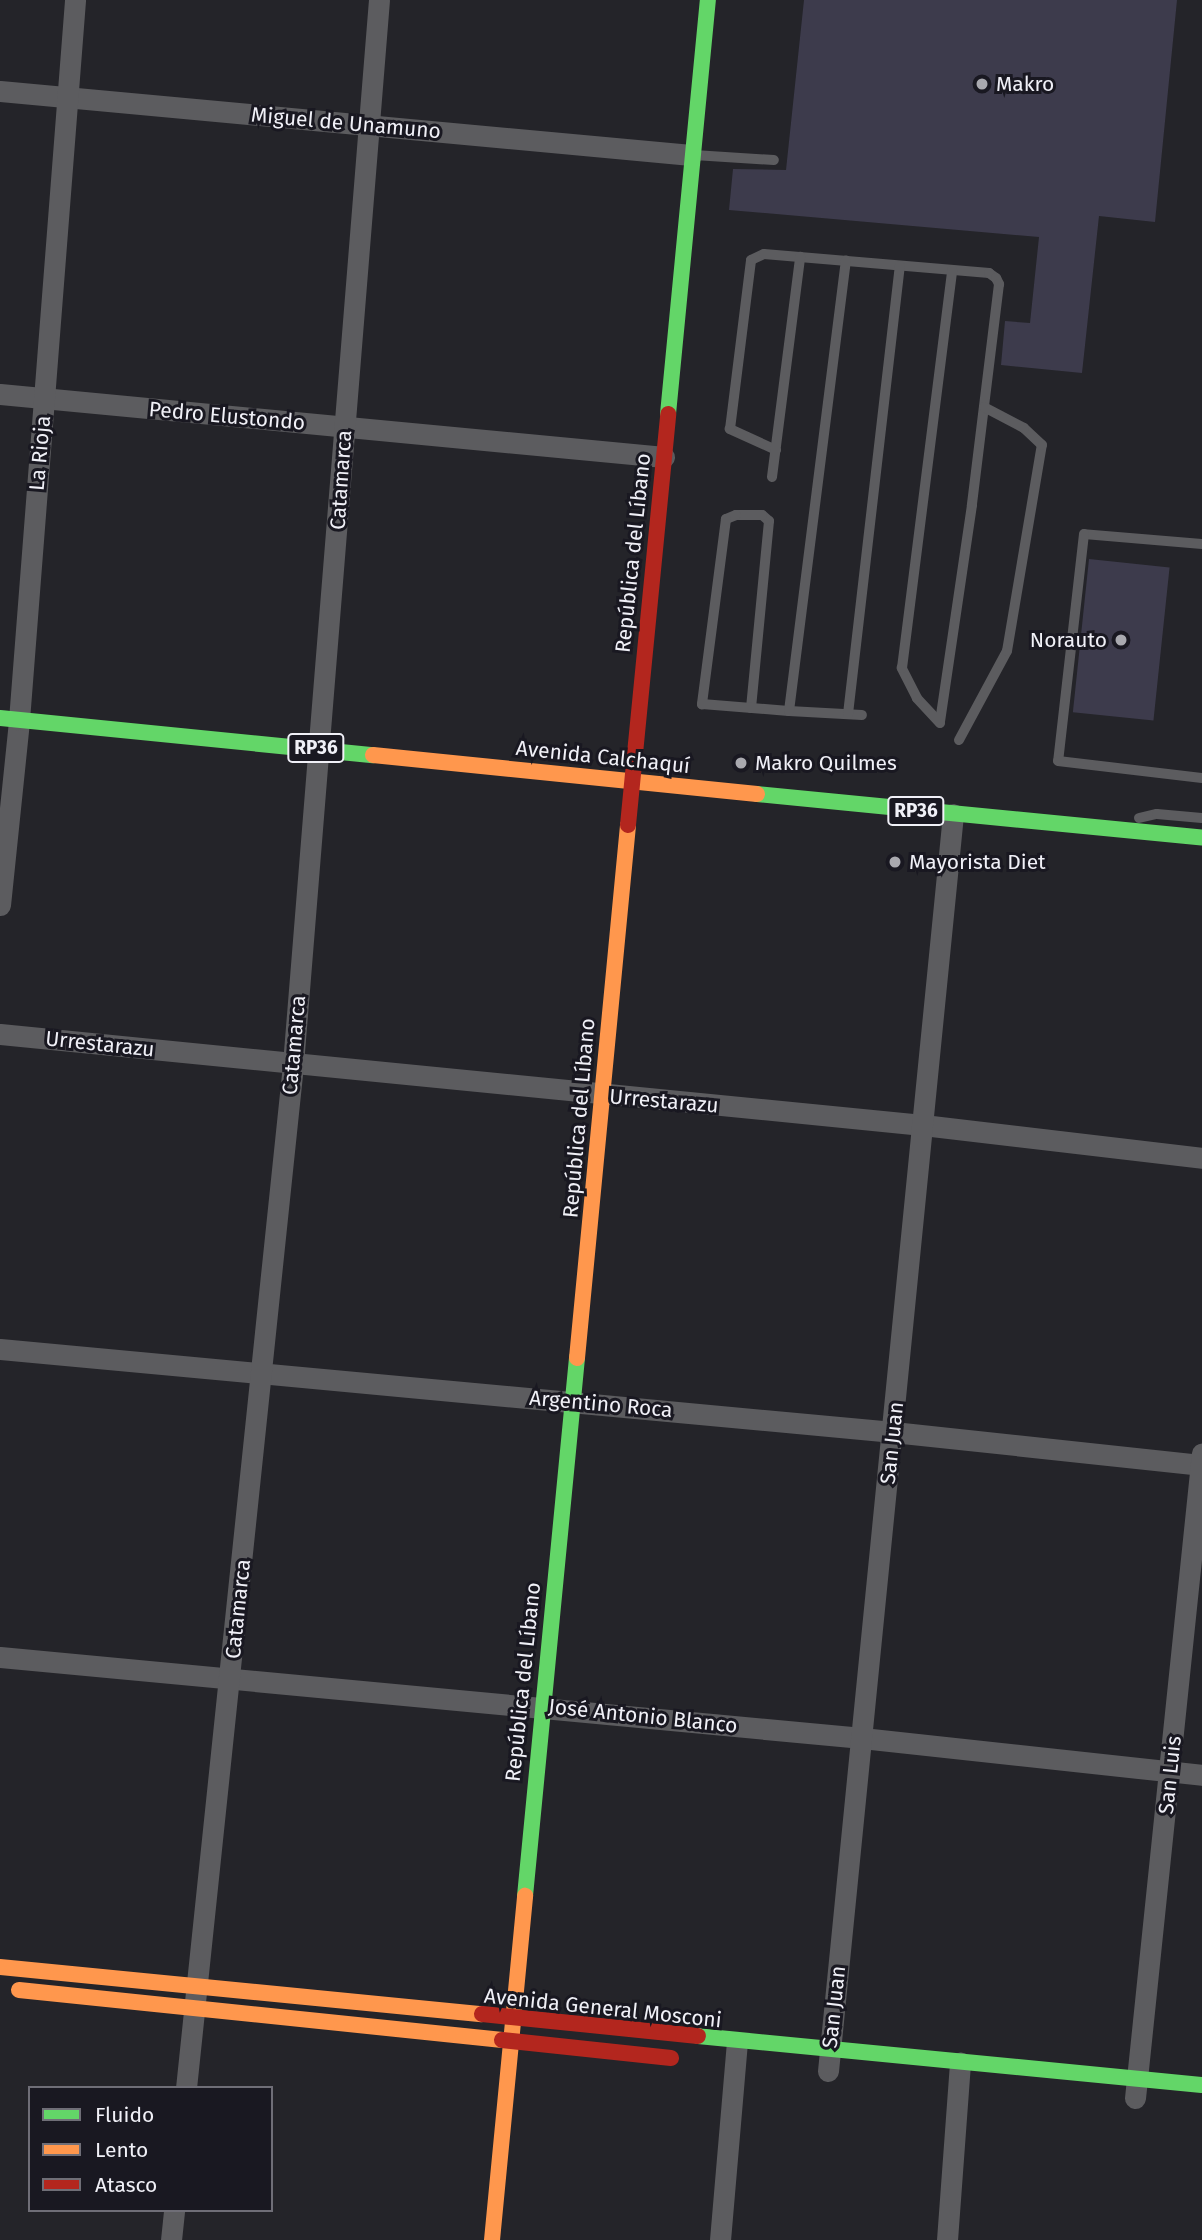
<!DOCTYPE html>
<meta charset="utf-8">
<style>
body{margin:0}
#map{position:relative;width:1202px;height:2240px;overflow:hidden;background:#242429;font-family:"Fira Sans",sans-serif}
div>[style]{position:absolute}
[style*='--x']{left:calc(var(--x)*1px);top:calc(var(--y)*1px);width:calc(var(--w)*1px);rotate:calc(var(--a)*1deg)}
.building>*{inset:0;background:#3d3b4c;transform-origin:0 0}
.lane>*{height:10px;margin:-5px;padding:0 5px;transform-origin:5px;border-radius:5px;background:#5c5c5f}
.street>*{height:21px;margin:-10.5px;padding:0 10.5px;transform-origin:10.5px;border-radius:10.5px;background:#5c5c5f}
.fast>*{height:16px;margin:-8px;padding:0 8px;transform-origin:8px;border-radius:8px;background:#63d668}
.slow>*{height:16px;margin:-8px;padding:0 8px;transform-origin:8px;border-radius:8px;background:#ff974d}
.jam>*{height:16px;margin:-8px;padding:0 8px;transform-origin:8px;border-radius:8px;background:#b3261e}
.dots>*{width:19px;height:19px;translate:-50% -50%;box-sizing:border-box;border:4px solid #191821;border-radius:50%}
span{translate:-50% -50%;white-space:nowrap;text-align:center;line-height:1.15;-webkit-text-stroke:6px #191821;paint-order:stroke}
.shield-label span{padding:2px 5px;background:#191821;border:2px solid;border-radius:5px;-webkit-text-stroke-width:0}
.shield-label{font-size:19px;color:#f0f0f7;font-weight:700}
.poi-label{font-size:21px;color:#f0f0f7}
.left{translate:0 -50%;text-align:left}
.right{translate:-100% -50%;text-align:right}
.street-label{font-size:21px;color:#f0f0f7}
.legend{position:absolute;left:28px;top:2086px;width:245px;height:126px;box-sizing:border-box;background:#191821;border:2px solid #6f6e77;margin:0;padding:9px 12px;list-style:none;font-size:21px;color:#f0f0f7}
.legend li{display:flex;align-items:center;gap:14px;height:35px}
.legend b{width:35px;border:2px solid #6f6e77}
</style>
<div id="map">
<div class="building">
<div style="clip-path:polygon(804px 0,1177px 0,1155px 222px,1099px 216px,1082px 373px,1001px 365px,1005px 321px,1030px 323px,1039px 237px,729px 210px,733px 169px,786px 170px)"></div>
<div style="left:1089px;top:559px;width:81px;height:154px;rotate:6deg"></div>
</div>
<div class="lane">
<div style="--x:694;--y:155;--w:80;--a:3.6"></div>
<div style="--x:776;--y:450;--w:51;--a:-155.5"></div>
<div style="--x:730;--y:429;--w:170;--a:-82.9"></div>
<div style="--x:751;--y:260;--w:14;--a:-25"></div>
<div style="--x:764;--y:254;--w:226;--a:4.8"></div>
<div style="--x:989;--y:273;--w:9;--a:36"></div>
<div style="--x:996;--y:278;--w:7;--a:63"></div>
<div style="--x:999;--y:284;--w:223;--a:97"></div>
<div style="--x:972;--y:505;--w:220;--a:98.4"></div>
<div style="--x:772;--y:477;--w:222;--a:-82.7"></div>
<div style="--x:1202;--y:544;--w:118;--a:-175.2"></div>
<div style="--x:1084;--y:534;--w:228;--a:96.5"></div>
<div style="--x:1058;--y:761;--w:145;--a:6.7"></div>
<div style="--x:751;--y:708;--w:188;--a:-84.5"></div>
<div style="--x:769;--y:521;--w:9;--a:-139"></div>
<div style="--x:762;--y:515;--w:26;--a:180"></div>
<div style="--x:736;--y:515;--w:11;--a:158"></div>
<div style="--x:726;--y:519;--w:187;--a:97.4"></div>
<div style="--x:702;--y:704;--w:87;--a:4.6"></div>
<div style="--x:789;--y:711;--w:73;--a:3.1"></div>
<div style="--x:789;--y:711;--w:454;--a:-82.8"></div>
<div style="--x:848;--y:714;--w:451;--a:-83.4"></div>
<div style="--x:940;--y:723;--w:34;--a:-133"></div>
<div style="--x:917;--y:698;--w:34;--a:-117"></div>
<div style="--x:902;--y:668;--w:401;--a:-82.8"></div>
<div style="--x:959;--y:740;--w:101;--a:-61.7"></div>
<div style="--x:1007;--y:651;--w:209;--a:-80.4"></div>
<div style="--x:1042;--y:445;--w:25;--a:-137"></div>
<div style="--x:1024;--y:428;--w:45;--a:-152.3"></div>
<div style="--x:1139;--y:818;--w:18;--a:-13"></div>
<div style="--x:1157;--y:814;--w:45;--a:5.1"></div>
</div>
<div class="street">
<div style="--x:0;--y:91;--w:694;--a:5.29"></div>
<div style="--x:0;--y:394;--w:667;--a:5.42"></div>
<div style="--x:0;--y:905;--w:186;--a:-84.1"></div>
<div style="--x:19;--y:720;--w:722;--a:-85.55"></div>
<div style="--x:0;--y:1034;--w:927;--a:5.63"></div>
<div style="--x:923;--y:1125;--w:281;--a:6.7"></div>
<div style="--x:0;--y:1349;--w:897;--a:5.31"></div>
<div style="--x:893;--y:1432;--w:311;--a:6.1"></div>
<div style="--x:0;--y:1657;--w:866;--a:5.37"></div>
<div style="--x:862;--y:1738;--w:342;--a:6.2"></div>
<div style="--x:828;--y:2071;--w:1263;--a:-84.32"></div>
<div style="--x:186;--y:2088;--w:1030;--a:-84.03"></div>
<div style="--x:293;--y:1064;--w:1067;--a:-85.38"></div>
<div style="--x:1135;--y:2098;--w:648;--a:-84.07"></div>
<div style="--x:171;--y:2240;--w:30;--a:-84"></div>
<div style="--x:720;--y:2240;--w:198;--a:-85.1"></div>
<div style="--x:947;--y:2240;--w:178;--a:-85.8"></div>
</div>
<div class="fast">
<div style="--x:668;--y:414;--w:416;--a:-84.5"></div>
<div style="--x:0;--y:718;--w:375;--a:5.7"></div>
<div style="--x:757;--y:794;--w:447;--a:5.6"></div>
<div style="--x:525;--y:1896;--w:541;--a:-84.48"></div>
<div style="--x:698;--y:2036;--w:506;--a:5.55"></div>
</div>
<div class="slow">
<div style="--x:373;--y:755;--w:386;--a:5.8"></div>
<div style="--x:577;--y:1358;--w:535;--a:-84.53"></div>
<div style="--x:0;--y:1967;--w:484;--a:5.6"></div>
<div style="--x:19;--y:1990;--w:486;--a:5.9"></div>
<div style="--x:492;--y:2240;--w:346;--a:-84.5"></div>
</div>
<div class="jam">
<div style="--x:628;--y:825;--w:413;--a:-84.4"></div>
<div style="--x:482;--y:2014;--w:217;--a:5.8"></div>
<div style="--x:502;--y:2040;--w:170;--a:6.1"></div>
</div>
<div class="dots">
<div style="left:982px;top:84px;background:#a9a9af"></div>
<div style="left:1121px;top:640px;background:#a9a9af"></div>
<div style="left:741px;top:763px;background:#a9a9af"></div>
<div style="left:895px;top:862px;background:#a9a9af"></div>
</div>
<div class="shield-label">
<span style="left:316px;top:748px">RP36</span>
<span style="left:916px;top:811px">RP36</span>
</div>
<div class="poi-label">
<span class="left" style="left:996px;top:84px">Makro</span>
<span class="right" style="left:1107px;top:640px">Norauto</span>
<span class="left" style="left:755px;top:763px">Makro Quilmes</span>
<span class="left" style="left:909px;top:862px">Mayorista Diet</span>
</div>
<div class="street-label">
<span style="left:346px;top:123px;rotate:5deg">Miguel de Unamuno</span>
<span style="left:227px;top:416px;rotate:5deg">Pedro Elustondo</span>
<span style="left:40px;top:453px;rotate:-85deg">La Rioja</span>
<span style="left:341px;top:480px;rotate:-86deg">Catamarca</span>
<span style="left:633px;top:553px;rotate:-84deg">República del Líbano</span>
<span style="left:603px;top:757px;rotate:6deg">Avenida Calchaquí</span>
<span style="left:100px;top:1044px;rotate:6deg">Urrestarazu</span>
<span style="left:294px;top:1045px;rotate:-85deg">Catamarca</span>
<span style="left:664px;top:1101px;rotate:5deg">Urrestarazu</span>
<span style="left:579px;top:1118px;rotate:-85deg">República del Líbano</span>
<span style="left:601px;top:1404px;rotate:5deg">Argentino Roca</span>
<span style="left:892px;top:1443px;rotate:-84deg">San Juan</span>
<span style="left:238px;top:1609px;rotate:-84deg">Catamarca</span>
<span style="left:523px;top:1682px;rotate:-84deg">República del Líbano</span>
<span style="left:643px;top:1716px;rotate:6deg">José Antonio Blanco</span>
<span style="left:1170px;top:1775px;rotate:-84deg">San Luis</span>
<span style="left:834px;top:2007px;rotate:-84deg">San Juan</span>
<span style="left:603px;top:2008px;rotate:6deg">Avenida General Mosconi</span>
</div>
<ul class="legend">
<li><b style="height:9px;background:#63d668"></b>Fluido</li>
<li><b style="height:9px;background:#ff974d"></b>Lento</li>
<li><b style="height:9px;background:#b3261e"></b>Atasco</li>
</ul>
</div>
